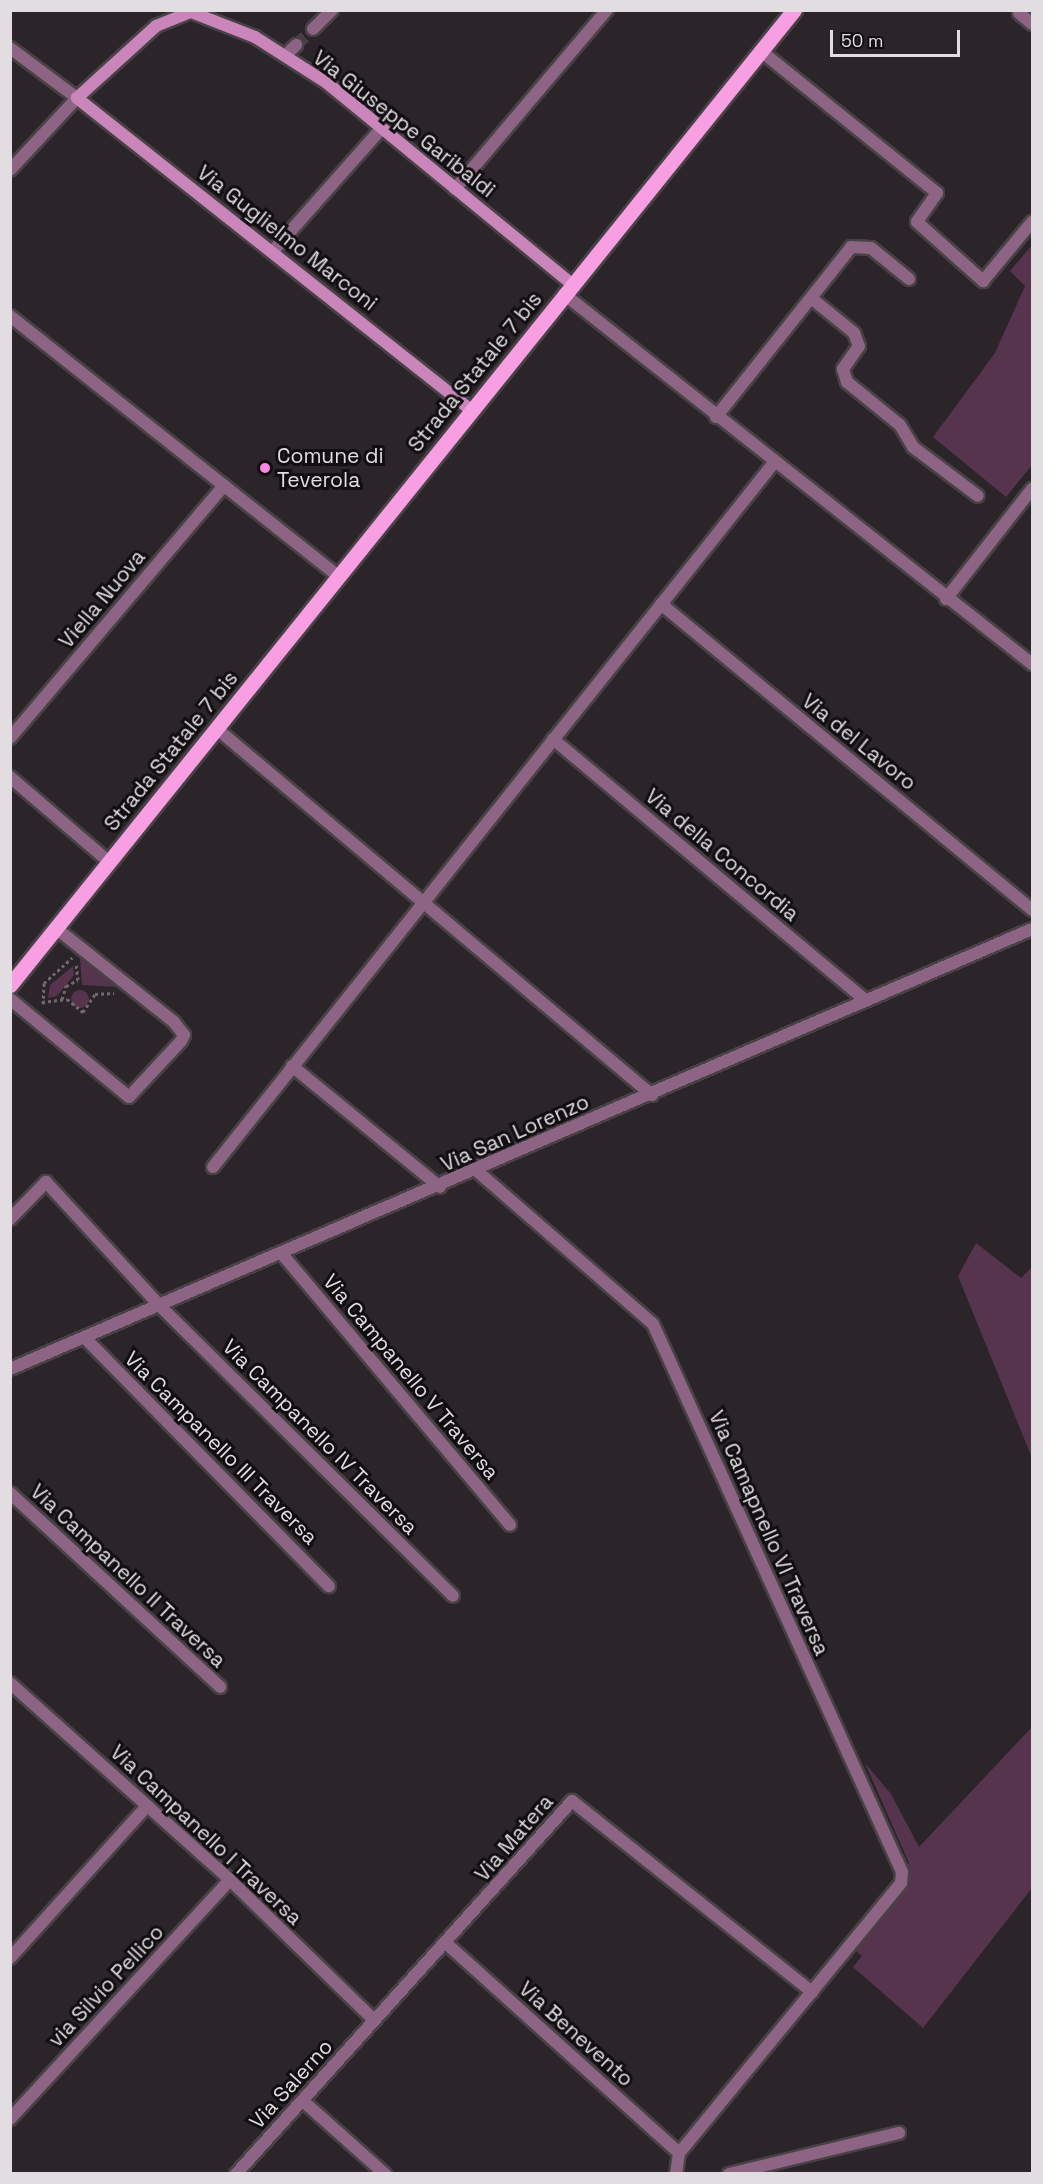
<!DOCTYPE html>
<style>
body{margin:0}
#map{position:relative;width:1043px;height:2184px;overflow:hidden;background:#2b2429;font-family:"Space Grotesk",sans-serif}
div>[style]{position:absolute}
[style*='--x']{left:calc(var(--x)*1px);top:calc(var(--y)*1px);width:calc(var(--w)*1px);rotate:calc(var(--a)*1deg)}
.green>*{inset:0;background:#56344e}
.round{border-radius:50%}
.street-tunnel>*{height:12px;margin-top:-6px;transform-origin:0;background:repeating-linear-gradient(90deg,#464044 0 12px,transparent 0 18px)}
.path>*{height:3px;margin-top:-1.5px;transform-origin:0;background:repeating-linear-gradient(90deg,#706a6e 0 3px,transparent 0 6px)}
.roads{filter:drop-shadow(2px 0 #484246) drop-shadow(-2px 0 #484246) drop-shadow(0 2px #484246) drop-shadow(0 -2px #484246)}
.street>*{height:12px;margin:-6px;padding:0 6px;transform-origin:6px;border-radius:6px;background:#8e6484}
.secondary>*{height:12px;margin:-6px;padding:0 6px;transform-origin:6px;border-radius:6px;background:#ca85ba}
.primary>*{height:15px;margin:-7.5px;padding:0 7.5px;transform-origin:7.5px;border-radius:7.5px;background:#f89fe4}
.dots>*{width:16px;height:16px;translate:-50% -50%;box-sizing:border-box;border:3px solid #110e11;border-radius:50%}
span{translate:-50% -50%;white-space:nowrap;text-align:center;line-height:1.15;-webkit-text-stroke:6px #110e11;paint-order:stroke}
.street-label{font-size:21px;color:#e1dde0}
.poi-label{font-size:21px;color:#e1dde0}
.left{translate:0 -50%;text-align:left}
.frame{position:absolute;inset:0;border:12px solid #e1dde0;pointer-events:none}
.scale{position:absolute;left:830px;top:30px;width:130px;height:27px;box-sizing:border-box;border:3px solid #e1dde0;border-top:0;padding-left:8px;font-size:18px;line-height:21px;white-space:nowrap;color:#e1dde0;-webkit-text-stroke:4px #110e11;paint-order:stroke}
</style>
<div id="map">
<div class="green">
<div style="clip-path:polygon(1032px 245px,1032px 465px,1006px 497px,933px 437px,995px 353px,1025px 286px,1010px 271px)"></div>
<div style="clip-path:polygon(80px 958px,81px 957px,120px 987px,82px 985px)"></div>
<div style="clip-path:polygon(73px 966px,74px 975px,57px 996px,48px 998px,50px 985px)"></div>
<div class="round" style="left:71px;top:990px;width:18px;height:18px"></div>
<div style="clip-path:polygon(976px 1243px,1021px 1278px,1032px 1267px,1032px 1458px,958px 1276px)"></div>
<div style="clip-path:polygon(1032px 1727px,1032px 1888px,923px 2028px,853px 1967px,862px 1956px,844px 1941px,909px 1863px,865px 1763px,891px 1794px,919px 1847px)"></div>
</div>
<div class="street-tunnel">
<div style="--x:296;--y:45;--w:23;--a:-43"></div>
</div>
<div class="path">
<div style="--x:62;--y:999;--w:14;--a:-73"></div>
<div style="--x:66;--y:986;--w:13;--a:-27"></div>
<div style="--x:78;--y:980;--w:17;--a:-97"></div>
<div style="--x:42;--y:1002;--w:25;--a:-7"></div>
<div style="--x:67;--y:999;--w:21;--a:39"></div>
<div style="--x:83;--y:1012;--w:22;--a:-56"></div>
<div style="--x:95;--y:994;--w:19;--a:-3"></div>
<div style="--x:43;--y:1004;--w:21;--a:-87"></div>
<div style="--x:44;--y:983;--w:38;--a:-42"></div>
</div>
<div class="roads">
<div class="street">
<div style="--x:1019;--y:13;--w:17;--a:40"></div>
<div style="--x:313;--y:29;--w:27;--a:-45"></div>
<div style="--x:10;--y:48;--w:84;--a:36.7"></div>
<div style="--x:77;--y:98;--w:98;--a:132.9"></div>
<div style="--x:761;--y:51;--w:226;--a:38.9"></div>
<div style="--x:937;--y:193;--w:35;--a:125"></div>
<div style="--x:917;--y:222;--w:89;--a:41.8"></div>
<div style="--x:983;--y:281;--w:77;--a:-50.3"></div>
<div style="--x:285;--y:56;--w:16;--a:-45"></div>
<div style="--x:455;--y:189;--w:235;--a:-49.7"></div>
<div style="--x:273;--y:251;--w:164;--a:-48.5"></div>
<div style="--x:564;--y:294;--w:597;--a:38.33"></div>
<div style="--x:811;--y:298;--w:55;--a:39.1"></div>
<div style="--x:854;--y:333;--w:14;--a:69"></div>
<div style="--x:859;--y:346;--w:28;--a:125"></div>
<div style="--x:843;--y:369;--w:14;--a:73"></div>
<div style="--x:847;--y:382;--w:68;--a:39.1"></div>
<div style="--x:900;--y:425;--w:26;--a:59"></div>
<div style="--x:913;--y:447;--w:81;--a:37"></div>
<div style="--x:10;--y:316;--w:419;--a:38.4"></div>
<div style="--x:716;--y:417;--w:217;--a:-51.5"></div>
<div style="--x:851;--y:247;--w:20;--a:3"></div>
<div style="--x:871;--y:248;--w:49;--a:39.2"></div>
<div style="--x:946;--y:599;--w:140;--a:-52"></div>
<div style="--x:661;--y:604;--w:481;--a:39.5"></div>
<div style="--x:216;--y:728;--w:570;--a:40.09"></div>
<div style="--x:10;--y:738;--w:331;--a:-49.7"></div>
<div style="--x:553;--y:739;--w:408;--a:39.9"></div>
<div style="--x:10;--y:777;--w:130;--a:40.6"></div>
<div style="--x:10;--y:999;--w:154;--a:39.5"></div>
<div style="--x:129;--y:1097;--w:76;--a:-47.1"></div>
<div style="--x:181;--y:1041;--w:7;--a:-63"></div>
<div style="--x:184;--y:1035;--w:16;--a:-128"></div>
<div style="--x:174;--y:1022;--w:151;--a:-141.5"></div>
<div style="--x:292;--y:1066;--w:191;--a:39.3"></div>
<div style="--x:213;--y:1167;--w:899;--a:-51.46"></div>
<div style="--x:477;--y:1171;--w:233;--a:41"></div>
<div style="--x:653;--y:1324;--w:602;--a:65.56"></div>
<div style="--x:902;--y:1872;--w:11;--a:95"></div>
<div style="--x:901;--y:1883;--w:350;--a:129.4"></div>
<div style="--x:679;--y:2153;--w:21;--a:98"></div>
<div style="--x:10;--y:1219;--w:52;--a:-45.8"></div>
<div style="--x:46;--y:1182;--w:168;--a:47.4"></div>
<div style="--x:160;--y:1306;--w:412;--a:44.7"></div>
<div style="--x:282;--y:1254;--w:354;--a:49.9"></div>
<div style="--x:85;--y:1338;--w:348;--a:45.5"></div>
<div style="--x:10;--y:1369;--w:1113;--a:-23.29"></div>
<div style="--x:10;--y:1493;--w:286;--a:42.7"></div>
<div style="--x:10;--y:1683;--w:295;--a:41.8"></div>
<div style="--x:230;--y:1880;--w:199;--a:44.2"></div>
<div style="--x:447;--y:1944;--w:312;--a:42"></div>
<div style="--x:10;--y:1958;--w:205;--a:-48"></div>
<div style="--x:303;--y:2101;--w:110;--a:41.7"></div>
<div style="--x:10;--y:2119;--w:325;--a:-47.4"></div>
<div style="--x:236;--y:2174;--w:502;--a:-47.99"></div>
<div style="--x:572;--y:1801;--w:307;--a:38.5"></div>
<div style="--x:729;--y:2174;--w:175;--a:-13.6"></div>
</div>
<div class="secondary">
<div style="--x:471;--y:410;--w:503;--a:-141.63"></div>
<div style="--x:77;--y:98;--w:107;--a:-42.3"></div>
<div style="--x:156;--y:26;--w:38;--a:-22"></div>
<div style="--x:191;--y:12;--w:69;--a:21.3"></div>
<div style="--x:255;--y:37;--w:85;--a:32.6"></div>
<div style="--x:327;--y:83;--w:317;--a:39.4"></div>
</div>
<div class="primary">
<div style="--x:10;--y:985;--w:1251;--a:-51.2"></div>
</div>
</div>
<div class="dots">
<div style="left:265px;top:468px;background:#fc86e4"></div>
</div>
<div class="street-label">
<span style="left:404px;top:124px;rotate:38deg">Via Giuseppe Garibaldi</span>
<span style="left:287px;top:238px;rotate:38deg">Via Guglielmo Marconi</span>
<span style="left:475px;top:372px;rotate:-51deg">Strada Statale 7 bis</span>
<span style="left:102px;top:599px;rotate:-50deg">Viella Nuova</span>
<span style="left:859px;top:742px;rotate:39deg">Via del Lavoro</span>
<span style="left:171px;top:751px;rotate:-51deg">Strada Statale 7 bis</span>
<span style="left:722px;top:855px;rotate:40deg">Via della Concordia</span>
<span style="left:515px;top:1133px;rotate:-24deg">Via San Lorenzo</span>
<span style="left:411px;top:1377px;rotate:50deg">Via Campanello V Traversa</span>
<span style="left:320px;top:1437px;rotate:45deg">Via Campanello IV Traversa</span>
<span style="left:221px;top:1448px;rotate:45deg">Via Campanello III Traversa</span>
<span style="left:769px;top:1533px;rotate:66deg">Via Camapnello VI Traversa</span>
<span style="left:128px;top:1576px;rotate:43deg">Via Campanello II Traversa</span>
<span style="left:206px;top:1835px;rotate:43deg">Via Campanello I Traversa</span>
<span style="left:514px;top:1838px;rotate:-49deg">Via Matera</span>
<span style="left:106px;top:1986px;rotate:-47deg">via Silvio Pellico</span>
<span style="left:576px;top:2034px;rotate:42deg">Via Benevento</span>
<span style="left:291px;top:2084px;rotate:-48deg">Via Salerno</span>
</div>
<div class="poi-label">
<span class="left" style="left:277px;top:468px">Comune di<br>Teverola</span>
</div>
<div class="frame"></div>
<div class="scale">50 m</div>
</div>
